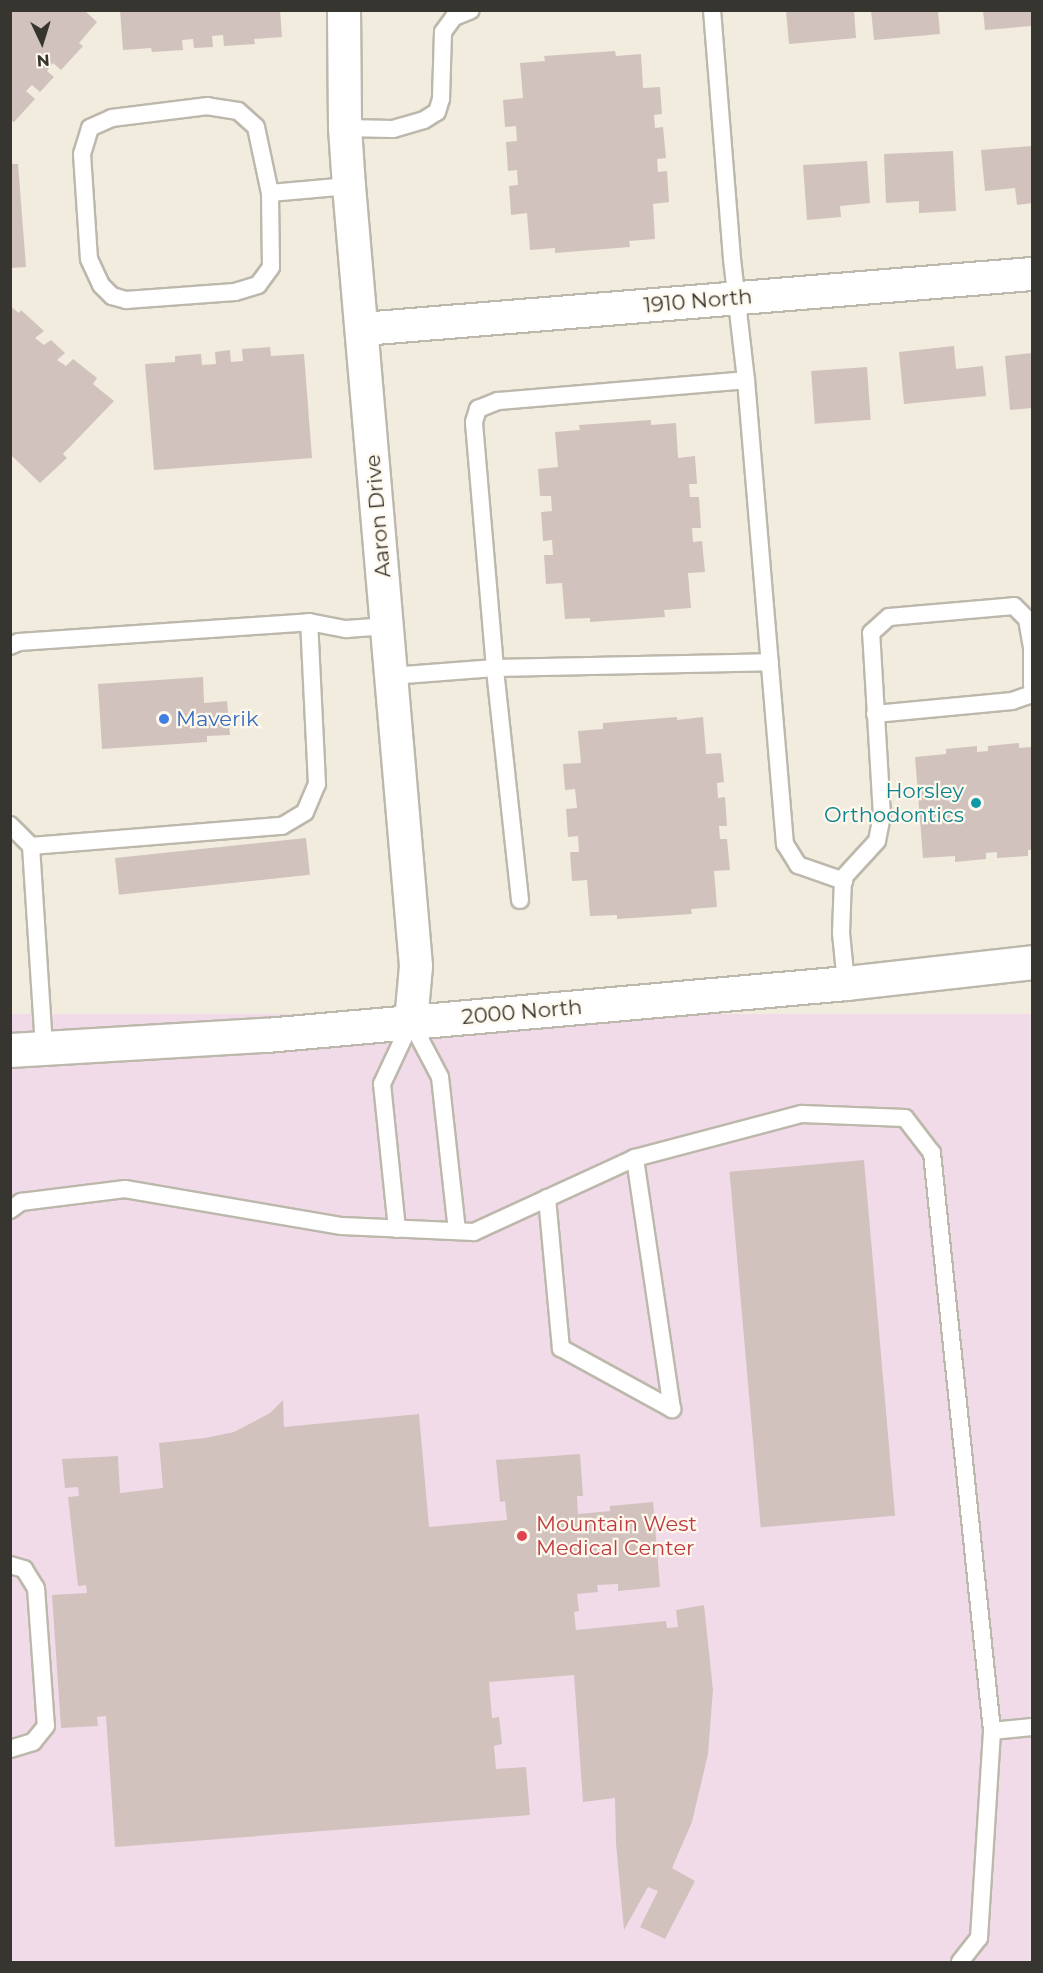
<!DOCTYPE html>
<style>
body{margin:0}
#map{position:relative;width:1043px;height:1973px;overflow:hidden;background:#f2ecdf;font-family:Montserrat,sans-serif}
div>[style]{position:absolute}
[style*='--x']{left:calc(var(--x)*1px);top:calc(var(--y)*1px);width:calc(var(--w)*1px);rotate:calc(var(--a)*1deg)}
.medical>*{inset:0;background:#f2dbe8;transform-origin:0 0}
.building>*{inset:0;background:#d1c2be;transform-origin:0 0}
.roads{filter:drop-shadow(2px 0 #bdb8ac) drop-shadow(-2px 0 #bdb8ac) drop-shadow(0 2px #bdb8ac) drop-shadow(0 -2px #bdb8ac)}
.service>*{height:16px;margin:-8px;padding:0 8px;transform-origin:8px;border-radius:8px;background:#fff}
.minor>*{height:32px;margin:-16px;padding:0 16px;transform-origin:16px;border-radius:16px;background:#fff}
.tertiary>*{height:33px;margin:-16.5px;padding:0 16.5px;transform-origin:16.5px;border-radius:16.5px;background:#fff}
.dots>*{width:16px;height:16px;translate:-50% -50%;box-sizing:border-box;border:3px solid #fff9ed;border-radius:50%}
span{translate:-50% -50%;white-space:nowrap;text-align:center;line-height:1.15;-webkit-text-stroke:4.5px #fff9ed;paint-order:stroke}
.street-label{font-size:21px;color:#373530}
.shop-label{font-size:21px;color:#366cbe}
.left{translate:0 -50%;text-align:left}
.culture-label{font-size:21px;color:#0d838f}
.right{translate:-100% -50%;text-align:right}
.health-label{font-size:21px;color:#be3a42}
.frame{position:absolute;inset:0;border:12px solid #373530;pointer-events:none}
.north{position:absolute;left:12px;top:12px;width:60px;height:60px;-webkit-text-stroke:4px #fff9ed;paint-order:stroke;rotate:176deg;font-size:16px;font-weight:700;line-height:24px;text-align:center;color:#373530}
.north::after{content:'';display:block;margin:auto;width:21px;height:27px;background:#373530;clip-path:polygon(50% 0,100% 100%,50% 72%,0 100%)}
</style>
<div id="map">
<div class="medical">
<div style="left:1032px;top:1014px;width:948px;height:1026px;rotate:90deg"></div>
</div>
<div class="building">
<div style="clip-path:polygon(10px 10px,84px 10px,97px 22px,79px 43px,83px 46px,61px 70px,53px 63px,47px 71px,54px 77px,40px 92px,32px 85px,26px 91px,35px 99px,14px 122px,10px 120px)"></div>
<div style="clip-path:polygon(120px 10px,280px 10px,282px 37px,254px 39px,255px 44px,224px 46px,223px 35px,212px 36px,213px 47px,194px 48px,193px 39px,182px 40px,183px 50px,152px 52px,151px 48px,123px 50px)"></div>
<div style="clip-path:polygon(786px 10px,854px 10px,856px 38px,789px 44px)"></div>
<div style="clip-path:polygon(871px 10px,938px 10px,940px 34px,874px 40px)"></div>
<div style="clip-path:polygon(983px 10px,1032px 10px,1032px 26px,985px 30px)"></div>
<div style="clip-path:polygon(615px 51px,616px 56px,641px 54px,643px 88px,660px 87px,662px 114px,654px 115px,655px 128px,663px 127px,666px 158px,657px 159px,658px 172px,667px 171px,669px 202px,653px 204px,655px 239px,629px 241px,630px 247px,555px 253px,555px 248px,530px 250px,527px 213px,511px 215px,509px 186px,518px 185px,517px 170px,508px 171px,506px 142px,517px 141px,516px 126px,505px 127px,503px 100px,523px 98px,520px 63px,545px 61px,544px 56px)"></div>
<div style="clip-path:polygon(1032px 146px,1032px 203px,1017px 205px,1015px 188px,985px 191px,981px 150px)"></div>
<div style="clip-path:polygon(953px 151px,956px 211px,919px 213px,919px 201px,886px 203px,884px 154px)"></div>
<div style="clip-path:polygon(867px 161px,870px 203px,840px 206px,841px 217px,807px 220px,803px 165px)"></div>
<div style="clip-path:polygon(10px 164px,18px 164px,26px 267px,10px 268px)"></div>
<div style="clip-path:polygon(10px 306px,19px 313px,21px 310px,44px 331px,35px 338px,44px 345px,51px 340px,65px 353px,57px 360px,66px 366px,73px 359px,97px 378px,93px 384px,114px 401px,63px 454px,67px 458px,40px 483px,10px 454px)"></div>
<div style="clip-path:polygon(954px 346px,956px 369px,983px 366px,986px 396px,904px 404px,899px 352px)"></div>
<div style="clip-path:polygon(270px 347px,271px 356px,304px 354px,312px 458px,154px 470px,145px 364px,175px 362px,175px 356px,201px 354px,202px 365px,216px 364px,215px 352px,230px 350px,231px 362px,243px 361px,242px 349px)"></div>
<div style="clip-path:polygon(1032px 353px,1032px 408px,1010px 410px,1005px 356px)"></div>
<div style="left:867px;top:367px;width:53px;height:56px;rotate:86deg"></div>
<div style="clip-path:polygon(651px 420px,651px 425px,676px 423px,678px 458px,695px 456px,697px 484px,689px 484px,690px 497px,699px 497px,701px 528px,692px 528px,693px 542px,702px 541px,705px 572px,688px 573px,691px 608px,664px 610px,665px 617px,590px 622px,590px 618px,565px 619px,562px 583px,546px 584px,544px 555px,553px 555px,552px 540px,543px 541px,541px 512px,552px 511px,551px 496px,540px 496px,538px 469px,558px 467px,555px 432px,580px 430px,579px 425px)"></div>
<div style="clip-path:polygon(203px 677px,204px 703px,227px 701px,230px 735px,207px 736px,207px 742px,102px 749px,98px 684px)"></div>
<div style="clip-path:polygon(677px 717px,677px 720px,703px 717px,706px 754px,721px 753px,724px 782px,717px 783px,718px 798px,725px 797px,727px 826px,719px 826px,720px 839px,727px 839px,730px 870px,714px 871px,717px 907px,691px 909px,692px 914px,617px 919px,617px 915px,590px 916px,587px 880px,572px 881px,570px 852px,579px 852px,578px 836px,568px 837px,566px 809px,577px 808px,575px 789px,565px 790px,563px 764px,581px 763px,578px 731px,603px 729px,603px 723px)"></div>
<div style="clip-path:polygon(1019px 743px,1019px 748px,1032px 747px,1032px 850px,1028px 850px,1028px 856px,997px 858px,997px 852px,986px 853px,986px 859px,955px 862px,955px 856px,923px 858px,915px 757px,946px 754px,946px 749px,977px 746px,977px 752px,988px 751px,988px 746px)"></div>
<div style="left:306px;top:838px;width:37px;height:192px;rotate:84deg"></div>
<div style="left:864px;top:1160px;width:357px;height:135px;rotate:85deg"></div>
<div style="clip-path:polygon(283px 1400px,284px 1427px,419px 1414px,429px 1527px,507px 1520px,505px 1501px,500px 1502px,496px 1460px,580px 1454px,583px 1496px,577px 1496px,578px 1514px,610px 1511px,610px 1506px,653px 1502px,660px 1587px,618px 1591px,618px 1584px,597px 1585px,598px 1592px,577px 1594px,579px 1611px,574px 1612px,576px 1630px,666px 1621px,667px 1628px,678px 1627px,676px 1610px,704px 1605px,713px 1690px,708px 1754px,692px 1822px,672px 1868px,695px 1881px,665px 1939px,640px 1927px,658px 1891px,648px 1887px,624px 1930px,616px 1844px,615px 1798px,583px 1802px,574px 1675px,489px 1682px,492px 1718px,499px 1717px,502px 1744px,494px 1746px,496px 1769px,526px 1767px,530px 1815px,115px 1847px,106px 1716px,97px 1717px,98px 1726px,61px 1728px,52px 1595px,87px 1593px,86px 1585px,78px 1586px,68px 1497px,79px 1496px,78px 1487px,65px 1488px,62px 1459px,118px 1456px,120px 1493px,163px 1488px,159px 1443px,205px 1438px,234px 1432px,270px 1413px)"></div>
</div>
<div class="roads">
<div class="service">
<div style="--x:712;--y:10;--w:250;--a:85.4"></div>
<div style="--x:732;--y:259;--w:122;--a:83.4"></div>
<div style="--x:746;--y:380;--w:466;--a:85.2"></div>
<div style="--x:785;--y:844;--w:25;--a:58"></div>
<div style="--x:798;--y:865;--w:49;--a:19.2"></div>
<div style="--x:345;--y:128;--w:48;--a:1.2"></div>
<div style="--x:393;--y:129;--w:32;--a:-16"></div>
<div style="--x:424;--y:120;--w:15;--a:-32"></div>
<div style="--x:437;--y:112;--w:14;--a:-73"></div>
<div style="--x:441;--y:99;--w:67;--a:-88.3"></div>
<div style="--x:443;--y:32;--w:19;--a:-54"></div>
<div style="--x:454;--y:17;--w:18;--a:-22"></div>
<div style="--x:270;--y:193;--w:67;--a:-102"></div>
<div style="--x:256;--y:127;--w:24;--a:-138"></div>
<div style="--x:238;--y:111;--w:30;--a:-171"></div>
<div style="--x:208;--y:106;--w:97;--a:172.9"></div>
<div style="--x:112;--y:118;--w:24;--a:156"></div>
<div style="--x:90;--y:128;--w:27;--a:107"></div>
<div style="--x:82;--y:154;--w:105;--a:86.2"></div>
<div style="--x:89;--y:259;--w:29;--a:65"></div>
<div style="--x:101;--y:285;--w:16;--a:45"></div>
<div style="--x:112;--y:296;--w:15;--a:16"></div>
<div style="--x:126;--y:300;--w:109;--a:-4.2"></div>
<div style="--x:235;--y:292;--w:24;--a:-17"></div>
<div style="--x:258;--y:285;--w:22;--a:-54"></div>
<div style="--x:271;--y:267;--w:74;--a:-90.8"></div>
<div style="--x:270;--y:193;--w:79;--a:-5.1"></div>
<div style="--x:10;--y:646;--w:10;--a:-24"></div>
<div style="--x:19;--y:642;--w:291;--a:-3.9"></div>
<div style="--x:309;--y:622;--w:38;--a:11"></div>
<div style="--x:346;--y:629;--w:42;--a:-4.1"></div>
<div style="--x:391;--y:676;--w:104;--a:-4.4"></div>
<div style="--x:495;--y:668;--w:275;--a:-1.2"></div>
<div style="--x:875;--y:714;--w:138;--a:-5.4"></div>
<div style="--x:1012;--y:701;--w:21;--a:-19"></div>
<div style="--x:10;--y:825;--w:30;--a:45"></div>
<div style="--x:31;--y:846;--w:201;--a:86.3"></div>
<div style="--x:31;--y:846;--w:252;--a:-4.6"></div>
<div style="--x:282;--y:826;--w:27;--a:-31"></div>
<div style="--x:305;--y:812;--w:30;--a:-67"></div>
<div style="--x:317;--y:784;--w:162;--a:-92.8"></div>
<div style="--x:520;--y:900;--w:233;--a:-96.2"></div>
<div style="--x:495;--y:668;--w:247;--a:-94.9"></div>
<div style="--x:474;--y:422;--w:14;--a:-73"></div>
<div style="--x:478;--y:409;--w:22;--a:-22"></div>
<div style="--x:498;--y:401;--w:249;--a:-4.8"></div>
<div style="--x:846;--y:983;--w:50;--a:-95.7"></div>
<div style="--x:841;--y:933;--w:55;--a:-87.9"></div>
<div style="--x:843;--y:878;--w:50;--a:-47.4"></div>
<div style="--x:877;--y:841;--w:25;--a:-79"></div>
<div style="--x:882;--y:816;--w:183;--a:-93.4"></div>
<div style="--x:871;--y:633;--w:24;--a:-42"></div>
<div style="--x:889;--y:617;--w:125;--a:-5"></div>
<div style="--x:1014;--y:606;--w:18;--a:45"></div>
<div style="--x:1027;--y:619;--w:29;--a:80"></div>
<div style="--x:1032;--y:648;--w:38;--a:90"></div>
<div style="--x:411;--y:1022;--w:62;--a:62.2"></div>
<div style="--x:440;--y:1077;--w:155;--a:83.7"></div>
<div style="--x:547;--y:1198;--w:151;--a:84.7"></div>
<div style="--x:561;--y:1348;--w:127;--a:28.8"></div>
<div style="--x:672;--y:1409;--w:254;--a:-98.4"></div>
<div style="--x:10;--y:1210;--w:14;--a:-36"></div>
<div style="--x:21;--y:1202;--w:105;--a:-7.1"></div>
<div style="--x:125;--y:1189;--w:220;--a:9.7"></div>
<div style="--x:342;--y:1226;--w:132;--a:2.6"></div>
<div style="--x:474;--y:1232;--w:177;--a:-24.7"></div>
<div style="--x:635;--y:1158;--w:173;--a:-14.8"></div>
<div style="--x:802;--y:1114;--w:103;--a:2.2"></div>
<div style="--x:905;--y:1118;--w:44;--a:52.4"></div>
<div style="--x:932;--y:1153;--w:581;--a:84.07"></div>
<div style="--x:992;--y:1731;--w:40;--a:-5.7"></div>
<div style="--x:397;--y:1229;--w:146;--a:-95.9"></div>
<div style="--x:382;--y:1084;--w:68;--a:-64.9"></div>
<div style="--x:10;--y:1565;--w:15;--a:16"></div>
<div style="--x:24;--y:1569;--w:22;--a:58"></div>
<div style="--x:36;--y:1588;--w:138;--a:85.9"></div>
<div style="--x:46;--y:1726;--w:21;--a:129"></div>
<div style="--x:33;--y:1742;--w:24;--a:163"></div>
<div style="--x:960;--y:1962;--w:31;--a:-52"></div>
<div style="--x:979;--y:1938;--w:207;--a:-86.4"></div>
</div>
<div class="minor">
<div style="--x:344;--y:10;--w:118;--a:89.5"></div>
<div style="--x:345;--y:128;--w:58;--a:86.1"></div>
<div style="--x:349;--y:186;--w:783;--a:85.09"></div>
<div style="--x:416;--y:966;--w:56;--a:95.1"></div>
<div style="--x:363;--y:329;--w:671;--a:-4.7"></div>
</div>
<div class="tertiary">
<div style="--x:10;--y:1050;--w:256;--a:-3.4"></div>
<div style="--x:266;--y:1035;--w:582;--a:-5.12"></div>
<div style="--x:846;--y:983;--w:187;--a:-6.4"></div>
</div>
</div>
<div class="dots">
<div style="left:164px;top:719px;background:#3f7fe0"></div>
<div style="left:976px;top:803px;background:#0f9aa8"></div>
<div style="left:522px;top:1536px;background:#e0444e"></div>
</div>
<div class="street-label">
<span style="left:698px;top:301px;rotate:-5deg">1910 North</span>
<span style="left:378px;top:516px;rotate:-95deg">Aaron Drive</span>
<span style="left:522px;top:1012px;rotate:-5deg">2000 North</span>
</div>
<div class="shop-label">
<span class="left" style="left:176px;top:719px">Maverik</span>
</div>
<div class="culture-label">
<span class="right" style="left:964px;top:803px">Horsley<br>Orthodontics</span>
</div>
<div class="health-label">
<span class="left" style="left:536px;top:1536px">Mountain West<br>Medical Center</span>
</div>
<div class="frame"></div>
<div class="north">N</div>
</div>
